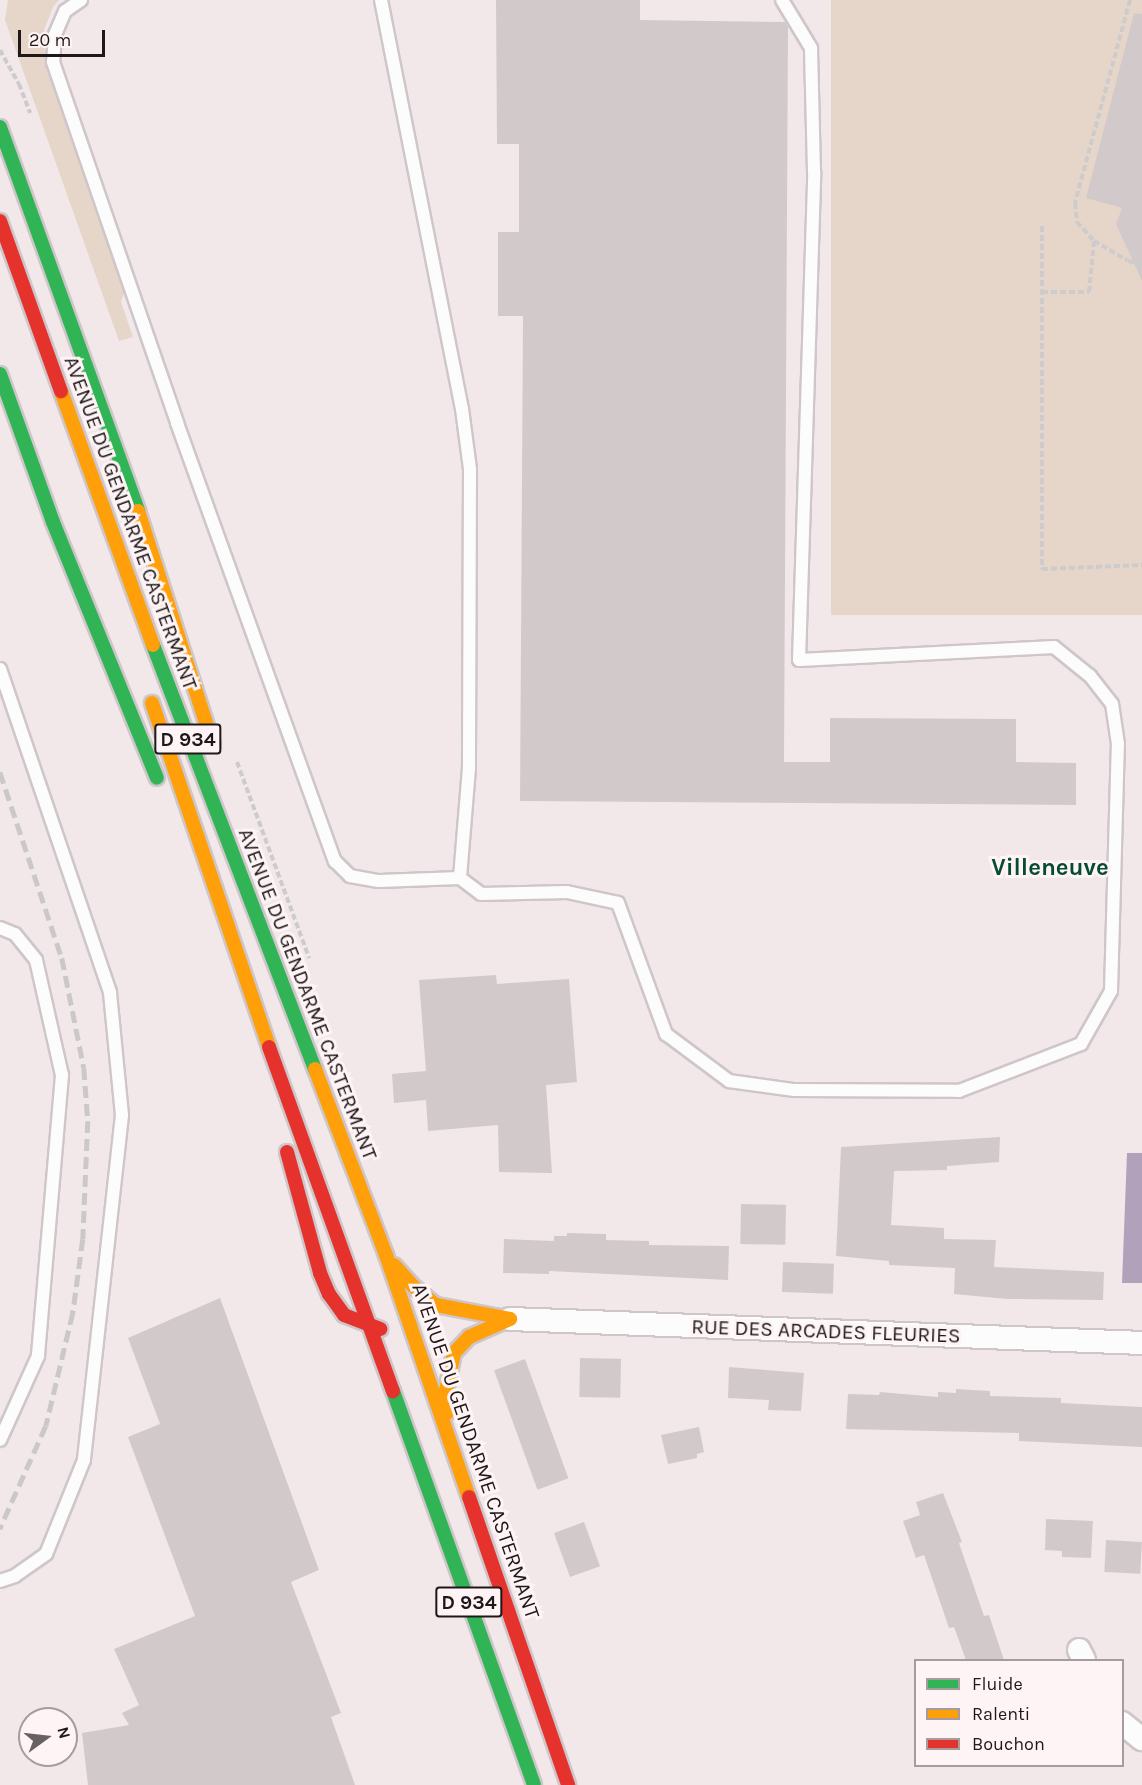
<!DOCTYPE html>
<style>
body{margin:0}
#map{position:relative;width:1142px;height:1785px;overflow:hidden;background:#f2e8ea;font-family:Karla,sans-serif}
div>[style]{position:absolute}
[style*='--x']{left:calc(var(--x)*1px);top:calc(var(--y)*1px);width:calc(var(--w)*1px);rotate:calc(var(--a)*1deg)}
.green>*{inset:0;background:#e6d6ca;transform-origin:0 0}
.water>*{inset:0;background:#b1a1bb}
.building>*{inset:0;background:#d2caca;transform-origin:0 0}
.path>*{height:4px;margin-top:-2px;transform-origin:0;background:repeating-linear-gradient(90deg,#cdcbcb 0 6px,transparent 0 9px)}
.roads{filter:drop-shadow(2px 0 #cec6c8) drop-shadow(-2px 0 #cec6c8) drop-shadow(0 2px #cec6c8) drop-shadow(0 -2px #cec6c8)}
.lane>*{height:12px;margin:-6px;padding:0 6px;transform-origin:6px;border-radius:6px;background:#fdfcfc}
.street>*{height:22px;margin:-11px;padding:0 11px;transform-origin:11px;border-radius:11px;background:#fdfcfc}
.fast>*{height:14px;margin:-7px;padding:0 7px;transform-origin:7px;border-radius:7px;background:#30b455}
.slow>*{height:14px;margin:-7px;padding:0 7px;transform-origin:7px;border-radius:7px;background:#ff9f0a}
.jam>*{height:14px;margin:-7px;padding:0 7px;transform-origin:7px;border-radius:7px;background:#e5322d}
.rail>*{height:4.5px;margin-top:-2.25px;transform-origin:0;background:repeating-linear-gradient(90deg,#cbc8c9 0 12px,transparent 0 18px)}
span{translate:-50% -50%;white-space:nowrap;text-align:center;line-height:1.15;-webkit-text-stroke:6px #fef4f5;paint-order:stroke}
.shield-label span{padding:2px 4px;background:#fef4f5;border:2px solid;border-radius:4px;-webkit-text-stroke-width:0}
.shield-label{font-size:20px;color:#1e1819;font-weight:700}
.street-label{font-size:21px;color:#1e1819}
.quarter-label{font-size:24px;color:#054c32;font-weight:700}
.legend{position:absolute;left:914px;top:1659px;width:210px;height:108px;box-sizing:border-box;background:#fef4f5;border:2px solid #a49c9d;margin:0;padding:8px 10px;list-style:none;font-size:18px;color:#1e1819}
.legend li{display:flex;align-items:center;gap:12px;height:30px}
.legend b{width:30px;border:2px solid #a49c9d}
.north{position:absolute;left:18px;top:1707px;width:60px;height:60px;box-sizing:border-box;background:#fef4f5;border:2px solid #a49c9d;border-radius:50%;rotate:75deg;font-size:16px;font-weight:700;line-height:24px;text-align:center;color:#1e1819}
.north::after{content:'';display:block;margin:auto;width:21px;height:27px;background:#686162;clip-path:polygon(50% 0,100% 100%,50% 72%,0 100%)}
.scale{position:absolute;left:18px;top:30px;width:87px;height:27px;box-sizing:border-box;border:3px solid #1e1819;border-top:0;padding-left:8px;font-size:18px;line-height:21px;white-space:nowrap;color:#1e1819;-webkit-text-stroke:4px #fef4f5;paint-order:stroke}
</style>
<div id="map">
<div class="green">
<div style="clip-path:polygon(8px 0,59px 0,53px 7px,44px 30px,47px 69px,105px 238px,113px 250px,126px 287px,121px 302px,133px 337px,119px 341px,5px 20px)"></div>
<div style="left:831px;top:0;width:311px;height:615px"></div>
</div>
<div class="water">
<div style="clip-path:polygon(1127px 1153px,1142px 1153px,1142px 1283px,1122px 1283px)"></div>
</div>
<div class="building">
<div style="clip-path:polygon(496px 0,640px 0,640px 20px,785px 22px,788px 27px,784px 762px,830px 762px,830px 718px,1016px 719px,1016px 762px,1076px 763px,1076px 805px,520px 801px,523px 316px,498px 316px,498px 232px,519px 232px,519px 144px,497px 144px)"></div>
<div style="clip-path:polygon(1134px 13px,1142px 14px,1142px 281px,1116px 224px,1122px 208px,1086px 198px)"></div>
<div style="clip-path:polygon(496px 975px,497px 984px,569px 979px,577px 1082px,546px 1085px,552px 1173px,499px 1172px,498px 1125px,428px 1131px,426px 1100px,394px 1103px,392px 1074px,426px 1071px,419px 980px)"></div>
<div style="clip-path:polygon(1000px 1137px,999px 1162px,947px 1166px,947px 1170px,894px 1171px,891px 1225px,944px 1228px,944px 1239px,996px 1240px,994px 1267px,1104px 1272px,1103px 1300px,1007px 1299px,954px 1294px,955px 1268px,889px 1265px,889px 1261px,836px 1256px,841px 1147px)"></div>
<div style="left:741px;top:1204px;width:45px;height:40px;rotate:1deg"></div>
<div style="clip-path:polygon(567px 1233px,606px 1234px,606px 1240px,649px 1241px,649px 1245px,729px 1246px,728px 1280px,549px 1271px,549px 1274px,503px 1273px,504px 1239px,554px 1241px,554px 1236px,567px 1236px)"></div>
<div style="left:783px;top:1262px;width:51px;height:30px;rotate:2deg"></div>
<div style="clip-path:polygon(220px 1298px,319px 1570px,291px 1582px,341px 1713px,331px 1717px,355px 1785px,88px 1785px,82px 1733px,129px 1725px,122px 1713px,139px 1705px,114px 1649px,195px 1616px,128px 1437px,160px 1424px,128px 1338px)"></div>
<div style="left:580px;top:1358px;width:41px;height:39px;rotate:1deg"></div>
<div style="left:525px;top:1359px;width:127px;height:33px;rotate:70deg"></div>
<div style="clip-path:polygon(729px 1367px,804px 1373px,801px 1411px,768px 1410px,769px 1400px,728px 1398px)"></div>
<div style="clip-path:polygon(956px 1389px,990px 1391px,990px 1396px,1061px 1398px,1061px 1403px,1142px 1407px,1142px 1447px,1019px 1441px,1019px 1433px,846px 1429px,848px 1394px,879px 1395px,880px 1392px,938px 1397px,938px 1392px,956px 1393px)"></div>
<div style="clip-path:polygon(699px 1427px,704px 1452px,697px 1454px,697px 1458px,668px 1464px,661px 1435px)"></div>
<div style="clip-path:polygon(943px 1493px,962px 1542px,959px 1543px,984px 1616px,989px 1615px,1004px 1660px,966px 1660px,954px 1627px,949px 1628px,924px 1555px,916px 1558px,903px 1521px,920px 1515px,916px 1502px)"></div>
<div style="clip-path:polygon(1046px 1519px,1093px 1521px,1091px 1558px,1062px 1557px,1062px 1551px,1045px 1550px)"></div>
<div style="left:584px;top:1522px;width:47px;height:32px;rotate:70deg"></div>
<div style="left:1106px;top:1540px;width:36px;height:32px;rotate:3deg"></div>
</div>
<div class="path">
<div style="--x:1130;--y:0;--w:210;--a:105.2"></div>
<div style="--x:1075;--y:203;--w:19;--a:84"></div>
<div style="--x:1077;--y:222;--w:25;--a:48"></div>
<div style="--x:1094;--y:241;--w:39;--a:30"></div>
<div style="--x:1128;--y:261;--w:15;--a:16"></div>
<div style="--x:0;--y:50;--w:39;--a:61"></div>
<div style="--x:19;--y:84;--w:31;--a:69"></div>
<div style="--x:1042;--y:226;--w:343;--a:90"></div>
<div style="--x:1042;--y:569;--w:100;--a:-2.3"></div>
<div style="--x:1042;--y:292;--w:47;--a:0"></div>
<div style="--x:1089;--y:292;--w:51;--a:-84.4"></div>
<div style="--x:237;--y:762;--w:209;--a:69.8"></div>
</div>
<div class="roads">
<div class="lane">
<div style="--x:81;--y:0;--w:19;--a:145"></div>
<div style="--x:65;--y:11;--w:26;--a:113"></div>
<div style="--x:55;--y:35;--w:27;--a:94"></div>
<div style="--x:53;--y:62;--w:382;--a:71"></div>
<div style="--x:177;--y:423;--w:466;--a:70.2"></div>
<div style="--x:335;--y:861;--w:21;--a:45"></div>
<div style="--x:350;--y:876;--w:29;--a:10"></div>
<div style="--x:379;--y:881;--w:81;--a:-2.1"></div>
<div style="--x:460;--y:878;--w:26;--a:37"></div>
<div style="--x:481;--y:894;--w:86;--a:-1.3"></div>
<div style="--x:567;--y:892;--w:52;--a:12.2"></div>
<div style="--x:618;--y:903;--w:140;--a:69.9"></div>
<div style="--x:666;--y:1034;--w:79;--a:36.7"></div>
<div style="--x:729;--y:1081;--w:66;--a:7.9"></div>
<div style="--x:794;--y:1090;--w:165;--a:0.3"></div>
<div style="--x:959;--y:1091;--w:131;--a:-21.1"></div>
<div style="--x:1081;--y:1044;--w:61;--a:-60.5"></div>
<div style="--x:1111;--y:991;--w:247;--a:-88.4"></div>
<div style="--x:1118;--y:744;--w:40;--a:-98.5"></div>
<div style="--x:1112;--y:704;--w:36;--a:-128"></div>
<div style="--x:1090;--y:676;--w:46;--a:-141.1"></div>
<div style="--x:1054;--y:647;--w:255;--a:177.1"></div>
<div style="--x:799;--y:660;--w:488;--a:-88.2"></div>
<div style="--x:814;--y:172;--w:124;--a:-91.4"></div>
<div style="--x:811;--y:48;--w:56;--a:-121.1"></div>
<div style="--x:381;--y:0;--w:417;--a:78.8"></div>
<div style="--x:462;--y:409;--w:61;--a:82.4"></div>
<div style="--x:470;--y:469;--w:299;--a:90.2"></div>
<div style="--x:469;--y:768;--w:110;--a:94.7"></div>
<div style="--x:0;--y:669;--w:342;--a:71.2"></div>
<div style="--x:110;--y:993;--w:123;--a:84.4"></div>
<div style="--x:122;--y:1115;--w:347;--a:96.3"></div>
<div style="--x:84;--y:1460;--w:101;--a:112"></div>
<div style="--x:46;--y:1554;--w:38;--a:145"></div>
<div style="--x:15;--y:1576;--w:16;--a:162"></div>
<div style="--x:0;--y:928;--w:16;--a:22"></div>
<div style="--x:15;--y:934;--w:33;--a:51"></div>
<div style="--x:36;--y:960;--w:118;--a:77.3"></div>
<div style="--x:62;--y:1075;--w:282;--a:94.9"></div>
<div style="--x:38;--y:1356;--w:92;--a:114.3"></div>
</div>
<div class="street">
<div style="--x:510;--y:1319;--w:632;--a:2.17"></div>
<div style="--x:1079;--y:1650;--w:11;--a:63"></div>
<div style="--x:1122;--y:1723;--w:26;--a:39"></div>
</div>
<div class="fast">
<div style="--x:0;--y:127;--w:408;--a:70.2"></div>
<div style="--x:0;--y:374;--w:157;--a:70.3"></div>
<div style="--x:53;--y:522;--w:276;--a:67.9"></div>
<div style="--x:153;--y:645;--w:454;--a:69.1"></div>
<div style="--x:393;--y:1391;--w:418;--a:70.3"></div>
</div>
<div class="slow">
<div style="--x:61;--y:391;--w:270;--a:70.1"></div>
<div style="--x:138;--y:511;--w:245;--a:72.2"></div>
<div style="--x:152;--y:703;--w:363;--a:71.2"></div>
<div style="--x:315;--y:1069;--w:199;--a:69.1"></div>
<div style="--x:386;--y:1255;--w:256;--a:71.1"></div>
<div style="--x:394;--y:1265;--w:28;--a:48"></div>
<div style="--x:413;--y:1286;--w:30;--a:40"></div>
<div style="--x:436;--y:1305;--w:75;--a:10.7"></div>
<div style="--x:447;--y:1413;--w:22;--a:-93"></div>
<div style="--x:446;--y:1391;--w:39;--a:-78"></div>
<div style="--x:454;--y:1353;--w:22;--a:-47"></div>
<div style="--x:469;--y:1337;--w:45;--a:-23.7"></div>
</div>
<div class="jam">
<div style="--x:0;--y:221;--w:181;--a:70.3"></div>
<div style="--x:269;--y:1047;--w:366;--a:70.2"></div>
<div style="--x:287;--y:1152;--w:125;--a:74.7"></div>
<div style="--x:320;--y:1273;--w:23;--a:67"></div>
<div style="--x:329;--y:1294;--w:26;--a:54"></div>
<div style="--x:344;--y:1315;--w:39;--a:21"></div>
<div style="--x:469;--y:1497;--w:305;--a:71"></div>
</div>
</div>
<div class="rail">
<div style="--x:0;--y:772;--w:196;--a:71.6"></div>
<div style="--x:62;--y:958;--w:112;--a:78.7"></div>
<div style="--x:84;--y:1068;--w:53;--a:85.7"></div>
<div style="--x:88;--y:1121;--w:118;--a:92.4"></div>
<div style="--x:83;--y:1239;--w:75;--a:97.7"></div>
<div style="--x:73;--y:1313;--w:116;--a:103.4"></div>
<div style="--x:46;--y:1426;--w:113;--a:114.1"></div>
</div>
<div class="shield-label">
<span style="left:188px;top:739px">D 934</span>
<span style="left:469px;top:1602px">D 934</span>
</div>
<div class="street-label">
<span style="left:131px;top:523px;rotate:70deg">AVENUE DU GENDARME CASTERMANT</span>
<span style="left:308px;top:994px;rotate:69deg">AVENUE DU GENDARME CASTERMANT</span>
<span style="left:826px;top:1331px;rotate:2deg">RUE DES ARCADES FLEURIES</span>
<span style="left:476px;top:1451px;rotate:71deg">AVENUE DU GENDARME CASTERMANT</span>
</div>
<div class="quarter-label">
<span style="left:1050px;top:868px">Villeneuve</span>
</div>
<ul class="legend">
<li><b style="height:8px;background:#30b455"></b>Fluide</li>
<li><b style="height:8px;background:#ff9f0a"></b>Ralenti</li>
<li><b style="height:8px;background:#e5322d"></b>Bouchon</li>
</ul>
<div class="north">N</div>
<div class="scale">20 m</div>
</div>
